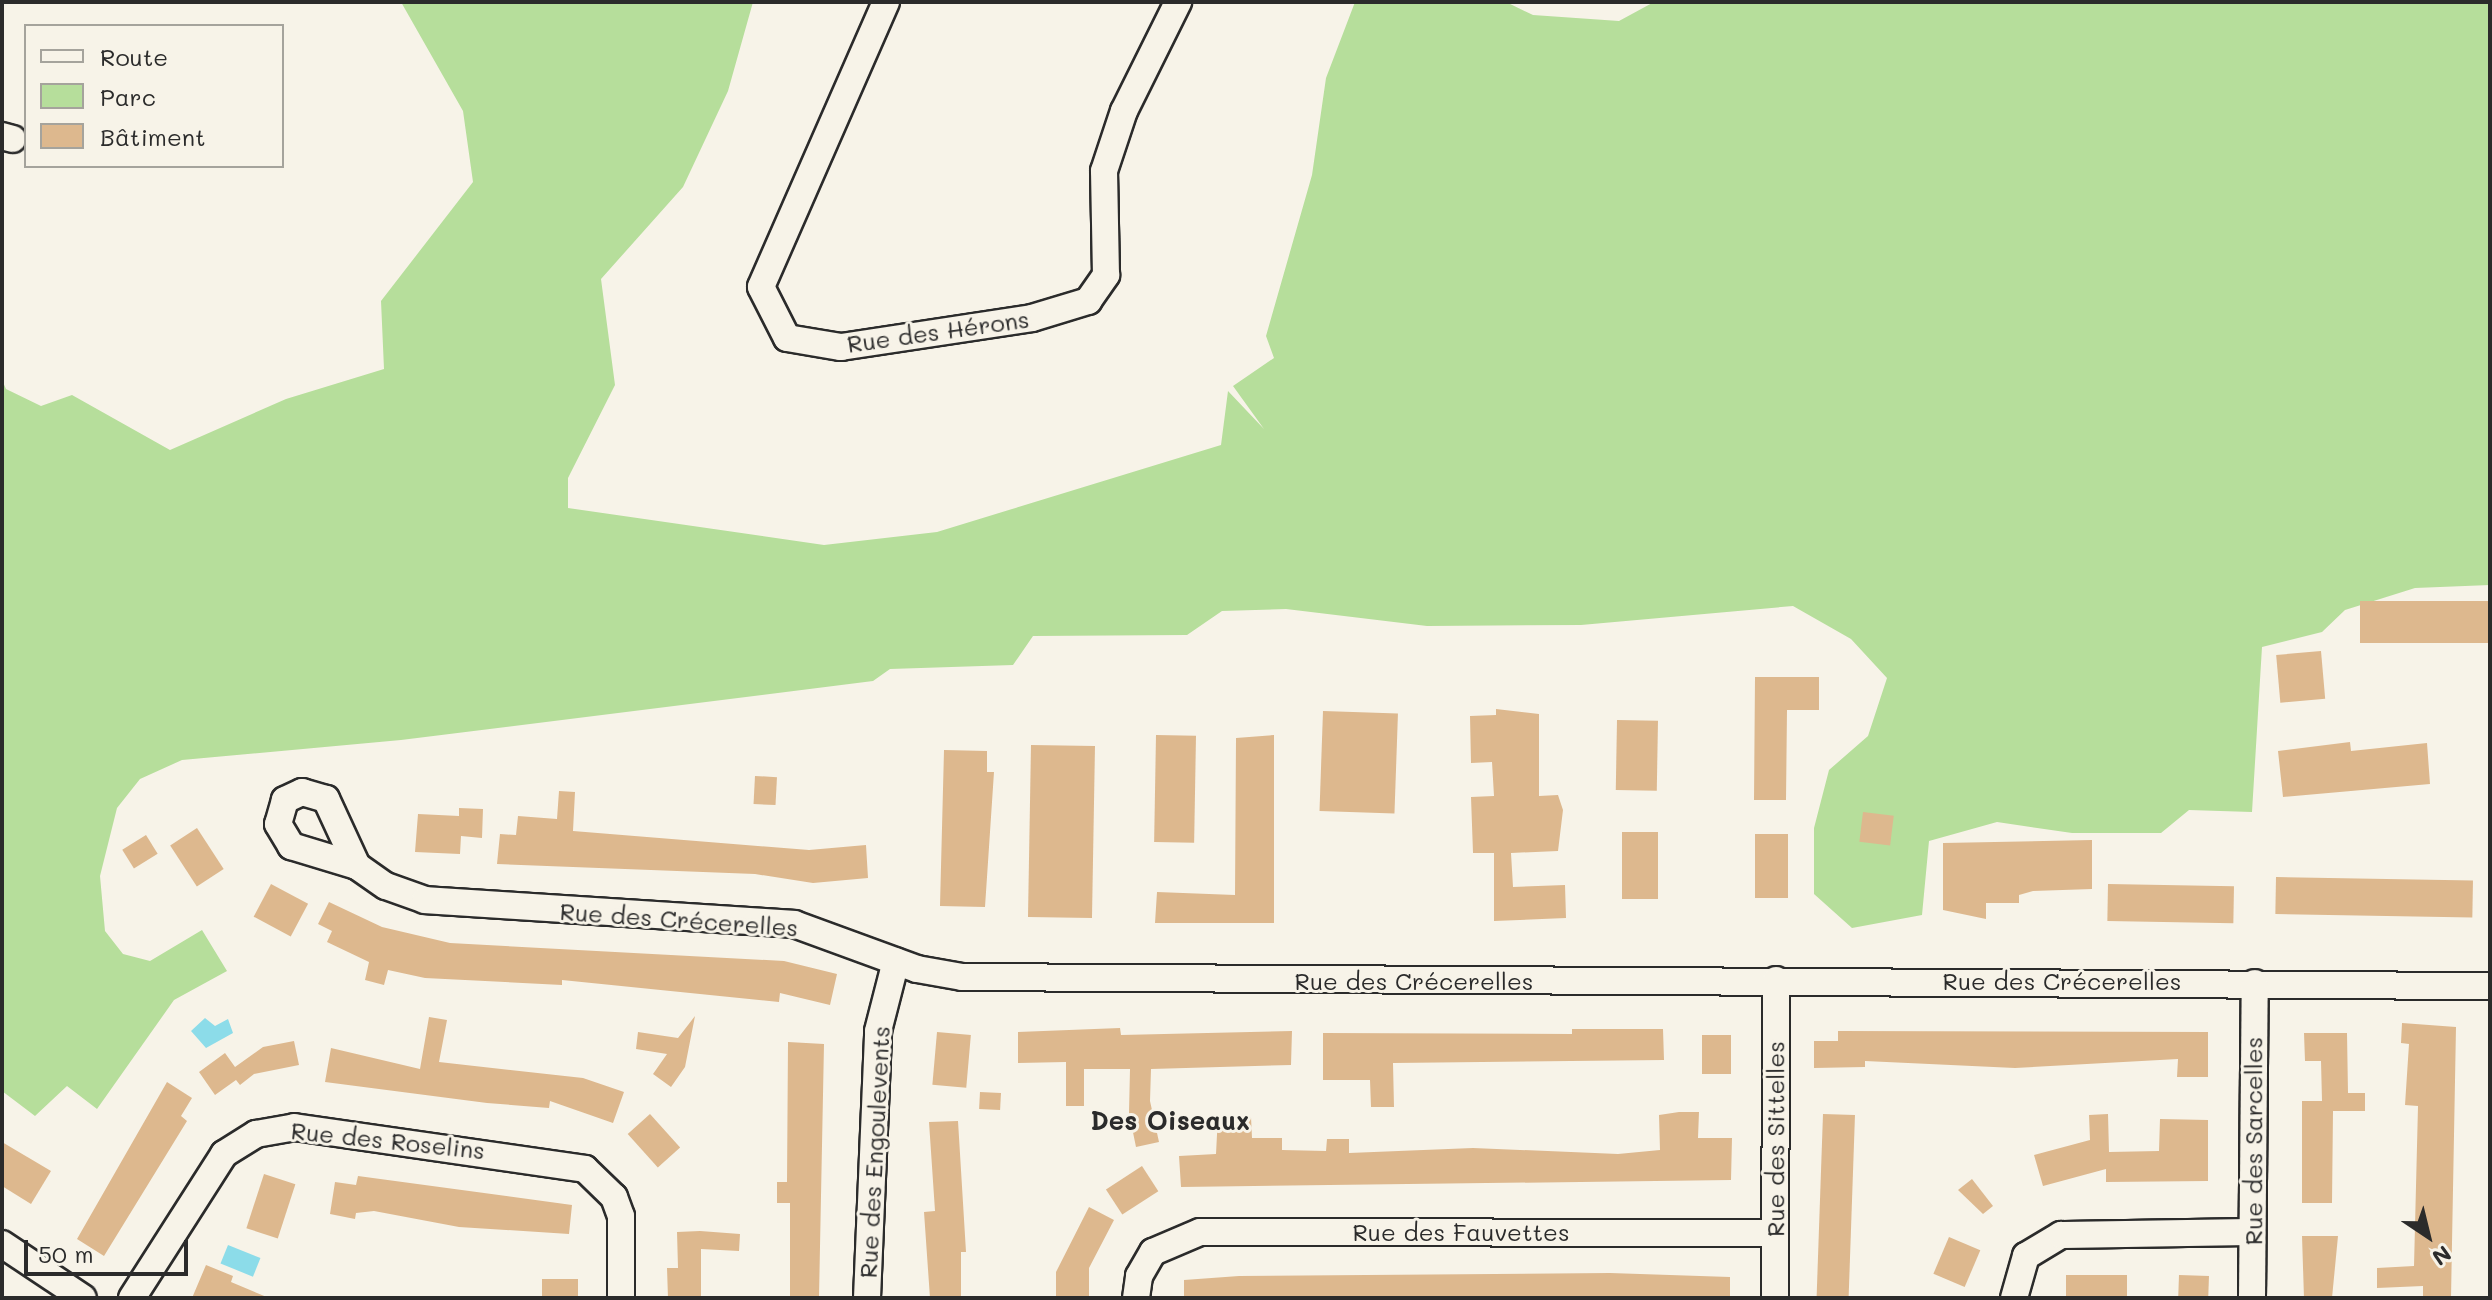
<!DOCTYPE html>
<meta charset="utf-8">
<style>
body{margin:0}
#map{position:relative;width:2492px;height:1300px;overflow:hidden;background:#f7f3e8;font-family:Mali,sans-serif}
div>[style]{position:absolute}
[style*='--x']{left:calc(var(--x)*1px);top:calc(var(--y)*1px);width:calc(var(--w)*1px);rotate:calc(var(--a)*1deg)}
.green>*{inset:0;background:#b6de9b}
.water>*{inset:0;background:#8cdce9;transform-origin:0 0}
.building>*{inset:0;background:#ddb88e;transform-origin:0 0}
.roads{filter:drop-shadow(2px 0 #2b2b2b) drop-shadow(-2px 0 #2b2b2b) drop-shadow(0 2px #2b2b2b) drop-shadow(0 -2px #2b2b2b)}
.minor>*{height:26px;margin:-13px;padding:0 13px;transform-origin:13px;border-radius:13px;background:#f7f3e8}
span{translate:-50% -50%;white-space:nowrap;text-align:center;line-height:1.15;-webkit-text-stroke:6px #f7f3e8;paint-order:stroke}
.street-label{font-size:24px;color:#2b2b2b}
.neighbourhood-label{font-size:26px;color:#2b2b2b;font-weight:700}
.frame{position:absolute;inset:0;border:4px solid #2b2b2b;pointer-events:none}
.legend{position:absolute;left:24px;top:24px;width:260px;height:144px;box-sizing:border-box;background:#f7f3e8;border:2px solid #a5a39c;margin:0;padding:10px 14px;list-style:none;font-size:24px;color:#2b2b2b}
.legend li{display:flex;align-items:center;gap:16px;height:40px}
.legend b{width:40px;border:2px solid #a5a39c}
.north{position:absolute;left:2388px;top:1196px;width:80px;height:80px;-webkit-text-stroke:6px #f7f3e8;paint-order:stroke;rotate:145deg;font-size:22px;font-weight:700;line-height:32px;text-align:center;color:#2b2b2b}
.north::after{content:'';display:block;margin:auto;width:28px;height:36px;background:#2b2b2b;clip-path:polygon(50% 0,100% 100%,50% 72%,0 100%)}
.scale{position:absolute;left:24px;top:1240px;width:164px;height:36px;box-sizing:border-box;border:4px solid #2b2b2b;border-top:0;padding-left:10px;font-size:24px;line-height:28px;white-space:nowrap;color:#2b2b2b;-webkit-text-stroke:6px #f7f3e8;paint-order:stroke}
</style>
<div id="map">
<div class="green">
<div style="clip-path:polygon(401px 2px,753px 2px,728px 91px,683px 187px,601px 279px,615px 385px,568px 478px,568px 508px,824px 545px,937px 532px,1221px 445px,1228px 391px,1264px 429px,1233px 386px,1274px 358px,1266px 336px,1312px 175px,1326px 78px,1355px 2px,1506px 2px,1533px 15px,1619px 21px,1654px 2px,2490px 2px,2490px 585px,2415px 588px,2345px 610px,2322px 632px,2262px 647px,2252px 812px,2189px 810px,2161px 833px,2072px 833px,1997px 822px,1929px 841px,1922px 915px,1852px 928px,1814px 894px,1814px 828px,1829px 770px,1868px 736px,1887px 678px,1851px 639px,1793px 606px,1581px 625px,1427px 626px,1286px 609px,1222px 611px,1187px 635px,1033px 636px,1013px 665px,890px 669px,873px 681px,401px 740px,182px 760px,140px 779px,117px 808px,100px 876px,105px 931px,123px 954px,150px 961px,202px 930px,227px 971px,174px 1000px,97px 1109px,67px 1086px,35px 1116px,2px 1091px,2px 380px,6px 389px,41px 406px,72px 395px,170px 450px,286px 399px,384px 369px,381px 301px,473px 182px,463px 111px)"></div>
</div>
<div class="water">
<div style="clip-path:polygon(205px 1018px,215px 1026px,228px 1019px,233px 1033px,206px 1048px,191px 1031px)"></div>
<div style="left:228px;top:1245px;width:35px;height:20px;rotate:22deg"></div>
</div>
<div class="building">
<div style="left:2490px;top:601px;width:42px;height:130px;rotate:90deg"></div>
<div style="left:2321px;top:651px;width:48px;height:45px;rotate:85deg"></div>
<div style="clip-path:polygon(1755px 677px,1819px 677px,1819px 710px,1787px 710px,1786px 800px,1754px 800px)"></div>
<div style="clip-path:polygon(1496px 709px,1539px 714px,1539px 796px,1558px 795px,1563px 810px,1558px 851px,1511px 853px,1513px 887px,1565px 885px,1566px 918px,1494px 921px,1494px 853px,1473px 853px,1471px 797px,1494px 796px,1492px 762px,1471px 763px,1470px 716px,1496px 715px)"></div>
<div style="left:1323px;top:711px;width:75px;height:100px;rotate:2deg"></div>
<div style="left:1617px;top:720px;width:41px;height:70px;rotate:1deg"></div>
<div style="left:1156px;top:735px;width:40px;height:107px;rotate:1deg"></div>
<div style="clip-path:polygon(1274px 735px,1274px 923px,1155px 923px,1157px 892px,1235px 895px,1236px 738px)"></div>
<div style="clip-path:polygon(2350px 742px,2351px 751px,2427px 743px,2430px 784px,2283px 797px,2278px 751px)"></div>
<div style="left:1031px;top:745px;width:64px;height:172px;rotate:1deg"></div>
<div style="clip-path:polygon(944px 750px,987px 751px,987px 772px,994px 772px,985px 907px,940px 906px)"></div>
<div style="left:755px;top:776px;width:22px;height:28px;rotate:3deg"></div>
<div style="clip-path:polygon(559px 791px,575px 792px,573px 831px,809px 850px,866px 845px,868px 878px,813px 883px,755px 874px,497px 864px,500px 834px,516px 835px,518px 816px,557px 819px)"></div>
<div style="clip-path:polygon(459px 808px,483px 809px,482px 838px,461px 836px,460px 854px,415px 852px,418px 814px,459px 816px)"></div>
<div style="left:1863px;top:812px;width:31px;height:30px;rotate:7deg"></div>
<div style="left:197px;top:828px;width:49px;height:32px;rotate:57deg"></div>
<div style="left:1622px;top:832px;width:36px;height:67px"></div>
<div style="left:1755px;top:834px;width:33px;height:64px"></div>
<div style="left:146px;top:835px;width:22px;height:28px;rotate:58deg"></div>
<div style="clip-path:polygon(2092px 840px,2092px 889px,2033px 891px,2019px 895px,2019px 903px,1986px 903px,1986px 919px,1943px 910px,1943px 843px)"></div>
<div style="left:2276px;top:877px;width:197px;height:37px;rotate:1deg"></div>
<div style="left:271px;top:884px;width:42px;height:37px;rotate:28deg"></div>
<div style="left:2108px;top:884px;width:126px;height:37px;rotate:1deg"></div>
<div style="clip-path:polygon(329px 902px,382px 927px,450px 943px,784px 961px,837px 974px,830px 1005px,780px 993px,779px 1002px,562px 980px,562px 985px,425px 978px,388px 970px,384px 985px,365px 980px,369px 962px,327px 942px,332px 931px,318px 924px)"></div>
<div style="clip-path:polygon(695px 1016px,685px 1067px,671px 1087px,653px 1074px,667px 1054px,636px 1049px,638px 1032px,678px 1038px)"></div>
<div style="clip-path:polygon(429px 1017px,447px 1020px,439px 1062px,583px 1078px,624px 1092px,613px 1123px,550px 1101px,549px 1108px,487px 1103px,325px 1082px,331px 1048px,420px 1069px)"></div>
<div style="clip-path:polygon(2402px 1023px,2456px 1027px,2451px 1298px,2423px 1298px,2423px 1286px,2377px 1288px,2377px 1268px,2414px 1266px,2418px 1106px,2405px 1105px,2409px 1044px,2401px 1043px)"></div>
<div style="clip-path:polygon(1120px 1028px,1121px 1035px,1292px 1031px,1291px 1065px,1151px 1069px,1150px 1101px,1159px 1142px,1136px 1147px,1129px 1113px,1130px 1069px,1084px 1069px,1084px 1106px,1066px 1106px,1066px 1062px,1018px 1063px,1018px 1032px)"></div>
<div style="clip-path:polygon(1572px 1029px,1663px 1029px,1664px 1060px,1393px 1063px,1394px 1107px,1371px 1107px,1370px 1080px,1323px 1080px,1323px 1033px,1572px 1034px)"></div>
<div style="clip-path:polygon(1838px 1031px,2208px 1032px,2208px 1077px,2177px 1077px,2178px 1059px,2015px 1068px,1865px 1061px,1865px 1067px,1814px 1068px,1814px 1041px,1838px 1041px)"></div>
<div style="left:937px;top:1032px;width:34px;height:53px;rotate:5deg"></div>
<div style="clip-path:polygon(2304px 1033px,2347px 1033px,2348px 1093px,2365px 1093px,2365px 1111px,2333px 1111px,2332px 1203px,2302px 1203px,2302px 1101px,2322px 1101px,2321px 1061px,2305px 1061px)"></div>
<div style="left:1702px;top:1035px;width:29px;height:39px"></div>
<div style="clip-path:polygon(294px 1041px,299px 1065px,254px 1074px,240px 1085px,236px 1080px,215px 1095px,199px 1072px,225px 1053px,235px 1067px,263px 1047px)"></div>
<div style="clip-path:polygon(788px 1042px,824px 1044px,819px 1298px,790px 1298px,790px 1203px,777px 1203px,777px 1182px,787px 1182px)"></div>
<div style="clip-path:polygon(167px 1082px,192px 1098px,181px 1116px,187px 1121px,104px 1256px,77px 1239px)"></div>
<div style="left:980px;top:1092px;width:21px;height:17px;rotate:3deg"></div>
<div style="clip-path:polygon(1679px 1112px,1699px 1112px,1698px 1138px,1732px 1138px,1731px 1180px,1181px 1187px,1179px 1156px,1216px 1154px,1218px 1115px,1251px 1117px,1252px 1138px,1282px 1138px,1282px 1150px,1326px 1151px,1327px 1139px,1349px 1139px,1349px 1153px,1473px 1148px,1618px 1154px,1660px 1150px,1659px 1115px)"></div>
<div style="left:650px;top:1114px;width:45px;height:30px;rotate:48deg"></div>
<div style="left:1823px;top:1114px;width:32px;height:182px;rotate:2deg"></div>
<div style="clip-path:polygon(2108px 1114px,2109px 1152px,2159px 1151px,2160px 1119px,2208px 1120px,2208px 1181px,2106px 1182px,2106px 1169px,2043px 1186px,2034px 1155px,2090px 1140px,2089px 1115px)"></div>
<div style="clip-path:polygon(958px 1121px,966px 1252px,961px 1252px,961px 1298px,930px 1298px,924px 1212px,935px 1211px,929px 1122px)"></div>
<div style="clip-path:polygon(2px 1142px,51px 1171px,31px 1204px,2px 1186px)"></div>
<div style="left:1142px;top:1166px;width:30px;height:43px;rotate:57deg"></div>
<div style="left:264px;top:1174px;width:33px;height:57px;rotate:18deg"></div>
<div style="clip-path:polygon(358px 1176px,572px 1205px,569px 1234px,459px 1227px,374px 1211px,356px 1213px,355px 1219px,330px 1214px,335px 1182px,356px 1185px)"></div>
<div style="clip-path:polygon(1972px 1179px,1993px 1206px,1983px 1214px,1958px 1190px)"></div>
<div style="clip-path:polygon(1089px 1207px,1114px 1220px,1089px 1268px,1089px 1298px,1056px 1298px,1056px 1272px)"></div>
<div style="clip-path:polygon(700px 1231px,740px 1234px,739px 1251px,701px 1249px,701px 1298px,668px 1298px,667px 1268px,678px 1268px,677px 1232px)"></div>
<div style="clip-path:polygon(2302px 1236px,2338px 1236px,2332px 1298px,2304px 1298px)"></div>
<div style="left:1949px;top:1237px;width:34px;height:40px;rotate:23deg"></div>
<div style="clip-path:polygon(206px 1265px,233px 1276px,231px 1282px,269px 1298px,192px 1298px)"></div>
<div style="clip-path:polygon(1610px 1273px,1730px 1277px,1730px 1298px,1184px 1298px,1184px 1280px,1239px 1276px)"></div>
<div style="left:2127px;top:1275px;width:23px;height:61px;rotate:90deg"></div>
<div style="left:2179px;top:1275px;width:30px;height:23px;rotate:2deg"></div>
<div style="left:578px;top:1279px;width:19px;height:36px;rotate:90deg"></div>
</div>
<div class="roads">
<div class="minor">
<div style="--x:886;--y:2;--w:311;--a:113.7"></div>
<div style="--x:761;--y:287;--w:57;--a:63"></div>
<div style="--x:787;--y:338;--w:55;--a:9.5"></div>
<div style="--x:841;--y:347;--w:193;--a:-8.6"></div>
<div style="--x:1032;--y:318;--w:59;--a:-16.9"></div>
<div style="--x:1088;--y:301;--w:32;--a:-55"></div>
<div style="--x:1106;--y:275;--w:104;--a:-91.1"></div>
<div style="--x:1104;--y:171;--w:63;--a:-71.6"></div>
<div style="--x:1124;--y:111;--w:122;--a:-63.6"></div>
<div style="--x:2;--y:136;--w:11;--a:15"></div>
<div style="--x:357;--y:866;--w:74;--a:-114.8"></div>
<div style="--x:326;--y:799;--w:25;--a:-164"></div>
<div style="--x:302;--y:792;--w:19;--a:155"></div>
<div style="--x:285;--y:800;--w:25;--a:106"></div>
<div style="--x:278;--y:824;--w:26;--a:59"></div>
<div style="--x:291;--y:846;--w:69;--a:16.9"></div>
<div style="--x:357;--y:866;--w:35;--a:35"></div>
<div style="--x:386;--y:886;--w:41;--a:19.7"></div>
<div style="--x:425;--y:900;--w:370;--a:3.7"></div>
<div style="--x:794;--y:924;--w:131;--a:20.1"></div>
<div style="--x:917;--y:969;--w:46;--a:10.1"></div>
<div style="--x:962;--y:977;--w:1528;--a:0.34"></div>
<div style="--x:2;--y:1244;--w:97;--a:33.7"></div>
<div style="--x:132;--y:1298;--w:171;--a:-57.4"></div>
<div style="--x:224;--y:1154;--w:38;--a:-32"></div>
<div style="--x:256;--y:1134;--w:39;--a:-10"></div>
<div style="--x:294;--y:1127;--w:294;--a:8.2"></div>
<div style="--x:585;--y:1169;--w:40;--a:44"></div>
<div style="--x:614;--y:1197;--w:20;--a:70"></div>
<div style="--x:621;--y:1216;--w:82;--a:90"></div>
<div style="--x:867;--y:1298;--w:267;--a:-87.6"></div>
<div style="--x:878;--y:1031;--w:72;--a:-75.6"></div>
<div style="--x:1136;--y:1298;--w:22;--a:-82"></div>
<div style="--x:1139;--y:1276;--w:28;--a:-60"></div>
<div style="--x:1153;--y:1252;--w:51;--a:-23.1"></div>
<div style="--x:1200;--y:1232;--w:575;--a:0.1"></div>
<div style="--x:1775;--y:1298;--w:318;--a:-89.8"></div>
<div style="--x:2014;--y:1298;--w:44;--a:-74.1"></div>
<div style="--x:2026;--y:1256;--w:41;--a:-31"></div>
<div style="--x:2061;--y:1235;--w:191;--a:-0.9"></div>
<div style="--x:2252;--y:1298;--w:315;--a:-89.5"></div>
</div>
</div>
<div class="street-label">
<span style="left:938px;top:331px;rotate:-8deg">Rue des Hérons</span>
<span style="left:679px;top:919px;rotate:4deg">Rue des Crécerelles</span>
<span style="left:1414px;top:981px">Rue des Crécerelles</span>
<span style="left:2062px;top:981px">Rue des Crécerelles</span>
<span style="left:1775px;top:1139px;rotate:-90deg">Rue des Sittelles</span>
<span style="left:388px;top:1140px;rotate:6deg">Rue des Roselins</span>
<span style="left:2253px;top:1141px;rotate:-90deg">Rue des Sarcelles</span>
<span style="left:874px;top:1152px;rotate:-87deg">Rue des Engoulevents</span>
<span style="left:1461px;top:1232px">Rue des Fauvettes</span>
</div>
<div class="neighbourhood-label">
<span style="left:1170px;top:1121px">Des Oiseaux</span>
</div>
<div class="frame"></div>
<ul class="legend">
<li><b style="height:10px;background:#f7f3e8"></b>Route</li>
<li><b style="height:22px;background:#b6de9b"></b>Parc</li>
<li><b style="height:22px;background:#ddb88e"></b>Bâtiment</li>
</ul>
<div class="north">N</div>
<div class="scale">50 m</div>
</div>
